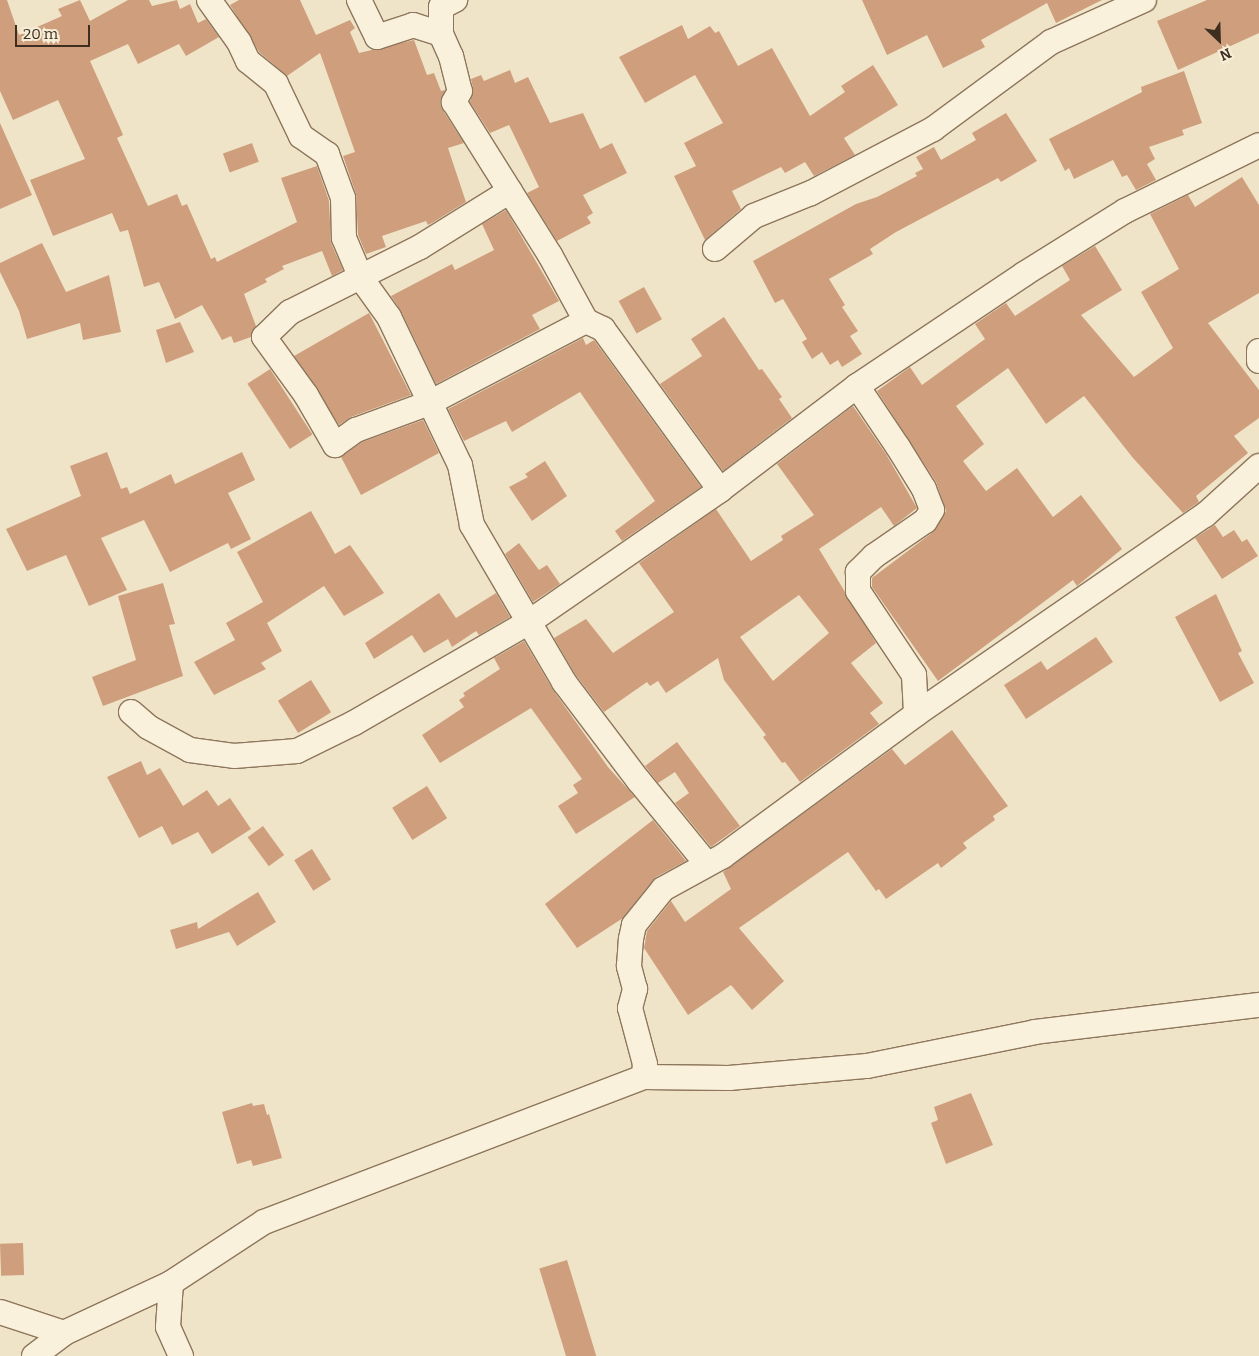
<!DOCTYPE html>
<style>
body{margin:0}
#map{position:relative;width:1259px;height:1356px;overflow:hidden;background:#f0e4c8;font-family:Bitter,serif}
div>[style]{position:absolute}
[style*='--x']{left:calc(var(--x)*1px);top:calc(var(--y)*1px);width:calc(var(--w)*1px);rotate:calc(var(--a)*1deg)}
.building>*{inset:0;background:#cf9f7d;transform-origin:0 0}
.roads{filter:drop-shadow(1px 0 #8d765c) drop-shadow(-1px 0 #8d765c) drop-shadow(0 1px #8d765c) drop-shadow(0 -1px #8d765c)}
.minor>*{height:24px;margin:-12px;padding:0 12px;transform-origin:12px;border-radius:12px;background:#faf1dc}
span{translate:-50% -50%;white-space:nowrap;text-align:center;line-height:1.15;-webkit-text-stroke:4.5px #f7eed8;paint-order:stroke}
.north{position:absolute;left:1194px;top:15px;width:50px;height:50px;-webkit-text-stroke:4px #f7eed8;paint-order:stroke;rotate:156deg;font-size:14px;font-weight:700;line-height:20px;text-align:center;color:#3d2e20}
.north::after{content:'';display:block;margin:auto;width:18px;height:22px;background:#3d2e20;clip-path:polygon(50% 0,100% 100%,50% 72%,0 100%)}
.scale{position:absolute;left:15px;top:25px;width:75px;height:22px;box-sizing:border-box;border:2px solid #3d2e20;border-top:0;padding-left:6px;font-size:15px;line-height:18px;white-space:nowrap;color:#3d2e20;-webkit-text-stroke:4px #f7eed8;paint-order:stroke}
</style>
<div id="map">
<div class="building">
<div style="clip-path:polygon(0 0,7px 0,19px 35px,62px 16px,58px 9px,80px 0,90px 21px,128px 0,149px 0,152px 6px,177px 0,180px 9px,190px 4px,198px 23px,206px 19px,219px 37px,186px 56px,179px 44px,138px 64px,128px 44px,90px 61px,121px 130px,123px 135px,117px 138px,148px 206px,177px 194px,182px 206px,187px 204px,211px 259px,215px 257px,217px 262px,297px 222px,281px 178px,317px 166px,329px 201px,331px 243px,343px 270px,332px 276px,322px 251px,282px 266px,284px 269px,265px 279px,267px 282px,244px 294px,256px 326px,251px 337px,234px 343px,231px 336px,222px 340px,202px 305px,175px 319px,159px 282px,144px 287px,128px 230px,120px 232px,112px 213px,53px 236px,30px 180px,85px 159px,58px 100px,13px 120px,0 91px)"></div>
<div style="clip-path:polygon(239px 0,300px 0,316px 35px,350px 20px,355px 28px,350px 32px,359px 53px,414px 40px,427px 75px,434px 73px,441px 91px,445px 90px,440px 102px,442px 109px,464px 143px,448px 148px,466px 202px,432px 223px,428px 225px,426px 221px,382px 236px,386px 247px,366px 254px,358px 235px,356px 194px,343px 156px,355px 152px,320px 53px,287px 76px,259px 52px,230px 5px)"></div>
<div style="clip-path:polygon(862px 0,1102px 0,1056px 23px,1047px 3px,981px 40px,985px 47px,943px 68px,927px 35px,887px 55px)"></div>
<div style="clip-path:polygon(1207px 0,1259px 0,1259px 33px,1178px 70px,1157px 21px)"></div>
<div style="clip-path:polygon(682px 25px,688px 39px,710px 26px,715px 33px,719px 31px,738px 66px,772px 48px,810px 116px,845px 92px,841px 86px,873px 65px,898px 105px,844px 138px,855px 155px,814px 176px,805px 162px,785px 173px,781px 167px,732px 191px,741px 209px,705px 240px,674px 176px,696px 166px,684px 143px,723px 123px,695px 75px,645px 103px,619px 57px)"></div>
<div style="clip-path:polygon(510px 70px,515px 83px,528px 77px,550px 123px,583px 113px,600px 149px,612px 143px,627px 173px,583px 195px,593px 213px,587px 217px,591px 223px,557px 241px,527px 193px,539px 187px,509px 125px,490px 133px,470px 102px,473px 88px,471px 79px,481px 75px,484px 81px)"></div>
<div style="clip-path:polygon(1184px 71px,1202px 123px,1182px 130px,1184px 135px,1149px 147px,1155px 159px,1147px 164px,1156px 180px,1136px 190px,1127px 175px,1122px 177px,1113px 160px,1074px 179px,1069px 168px,1065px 171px,1049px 139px,1142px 92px,1141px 87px)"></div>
<div style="clip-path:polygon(1006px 113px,1037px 161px,1001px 182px,998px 178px,896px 232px,870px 249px,873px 254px,829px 279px,845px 305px,842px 307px,858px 331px,850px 336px,862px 354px,842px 367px,838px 360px,830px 365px,822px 352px,812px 359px,802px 342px,807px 339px,783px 299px,775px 303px,753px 261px,856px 204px,877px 197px,917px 176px,915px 173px,923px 169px,916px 157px,934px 147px,941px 160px,976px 140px,972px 133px)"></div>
<div style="clip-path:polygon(0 123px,32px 195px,0 209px)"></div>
<div style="left:252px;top:143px;width:20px;height:31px;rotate:70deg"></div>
<div style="clip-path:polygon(1242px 177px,1259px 205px,1259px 293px,1208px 323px,1259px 390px,1259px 418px,1234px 436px,1248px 453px,1196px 496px,1199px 502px,1183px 513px,1133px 458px,1084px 396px,1046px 424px,1008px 368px,956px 406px,984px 444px,963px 461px,986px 491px,1017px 468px,1053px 517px,1081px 495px,1122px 549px,1077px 586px,1073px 580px,938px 681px,872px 587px,872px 578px,933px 532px,946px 511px,936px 482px,877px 391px,910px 367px,922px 385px,985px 339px,975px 324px,1006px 303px,1015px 316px,1070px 280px,1062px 266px,1095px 246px,1122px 290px,1081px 315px,1134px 377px,1173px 348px,1141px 292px,1179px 269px,1150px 214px,1188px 195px,1195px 207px)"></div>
<div style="clip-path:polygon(506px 210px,559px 301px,532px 315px,540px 329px,436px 384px,401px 311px,391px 296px,452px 264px,455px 270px,494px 250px,482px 224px)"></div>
<div style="clip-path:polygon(42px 243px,66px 292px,109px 275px,121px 332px,83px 340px,80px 323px,27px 339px,19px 311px,0 272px,0 263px)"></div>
<div style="left:644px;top:287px;width:37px;height:29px;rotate:61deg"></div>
<div style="clip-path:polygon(369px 313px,411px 395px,351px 417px,339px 425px,294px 356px)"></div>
<div style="clip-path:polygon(724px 317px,759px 370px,762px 369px,782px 397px,779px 399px,792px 418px,723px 471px,660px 384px,702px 356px,691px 339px)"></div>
<div style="clip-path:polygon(180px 322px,194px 352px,166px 363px,156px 330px)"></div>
<div style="clip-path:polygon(583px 338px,586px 345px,594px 340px,701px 487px,622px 541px,615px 531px,655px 501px,580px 392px,512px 432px,506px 421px,464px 441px,448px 409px)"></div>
<div style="left:270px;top:369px;width:78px;height:27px;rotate:57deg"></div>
<div style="clip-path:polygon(evenodd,853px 406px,886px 454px,917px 508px,894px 526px,881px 507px,819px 549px,876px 643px,851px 663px,883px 703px,870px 713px,879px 724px,800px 782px,785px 762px,782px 763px,763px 737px,766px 735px,724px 680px,718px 658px,666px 693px,658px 681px,650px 686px,647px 682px,604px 712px,575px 674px,554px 638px,586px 619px,613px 653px,674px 612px,639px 563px,716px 509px,751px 561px,783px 540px,781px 536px,814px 515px,777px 464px,853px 406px,799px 595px,829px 633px,773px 681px,740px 637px,799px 595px)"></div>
<div style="clip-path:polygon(423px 420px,439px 453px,361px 495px,341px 457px,362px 442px)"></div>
<div style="clip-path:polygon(107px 452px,121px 489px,127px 487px,130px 494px,171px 474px,175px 484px,242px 452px,255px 480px,228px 493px,251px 539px,231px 549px,228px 543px,170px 572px,144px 520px,101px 538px,127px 590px,89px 606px,66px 555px,27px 571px,6px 529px,81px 496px,70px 466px)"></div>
<div style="clip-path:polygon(545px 461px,567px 496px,532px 521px,509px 487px,528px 477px,525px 474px)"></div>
<div style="clip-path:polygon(311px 511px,335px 554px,350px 545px,384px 593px,344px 616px,324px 586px,267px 623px,282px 651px,261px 663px,266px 669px,214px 695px,194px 662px,235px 640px,226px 623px,263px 602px,237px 552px)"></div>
<div style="clip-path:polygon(1215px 525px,1223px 537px,1234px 530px,1242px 542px,1247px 539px,1258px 556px,1222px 579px,1195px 538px)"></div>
<div style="clip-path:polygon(519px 543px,539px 570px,547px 565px,560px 584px,533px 602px,505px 554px)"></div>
<div style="clip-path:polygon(163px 583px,175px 624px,169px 625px,183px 676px,103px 706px,92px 677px,136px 660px,118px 596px)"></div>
<div style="clip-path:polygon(439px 593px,456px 618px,496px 593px,510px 617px,479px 635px,476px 631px,452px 647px,448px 639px,424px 653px,412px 635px,374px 659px,365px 643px)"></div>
<div style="clip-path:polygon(1216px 594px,1242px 651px,1238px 653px,1254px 683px,1220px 702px,1175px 617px)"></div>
<div style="clip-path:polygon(1096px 637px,1113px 662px,1026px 719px,1004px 685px,1041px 661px,1047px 670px)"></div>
<div style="clip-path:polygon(524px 641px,553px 690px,608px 767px,635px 797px,576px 834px,558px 806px,578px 793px,573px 785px,582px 779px,531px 708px,440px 763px,422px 735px,464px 707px,459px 700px,465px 696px,463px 693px,500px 669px,494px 658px)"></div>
<div style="left:311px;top:680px;width:38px;height:39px;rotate:58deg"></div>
<div style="clip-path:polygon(952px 730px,1008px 806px,993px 816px,995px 820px,963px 843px,967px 848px,941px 868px,938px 863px,886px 899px,879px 889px,876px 891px,848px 852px,739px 928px,784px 981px,752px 1010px,731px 985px,688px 1015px,644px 948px,647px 931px,671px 901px,685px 922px,731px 889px,723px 872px,892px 749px,905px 765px)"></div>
<div style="clip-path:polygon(677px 742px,740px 826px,711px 847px,675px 803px,689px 793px,675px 772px,658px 783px,645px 766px)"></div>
<div style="clip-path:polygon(141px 761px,147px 775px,160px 768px,183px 806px,207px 790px,218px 806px,230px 798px,251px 829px,212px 854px,198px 832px,172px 845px,162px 826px,139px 838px,107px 777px)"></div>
<div style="left:427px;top:786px;width:38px;height:41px;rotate:58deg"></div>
<div style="clip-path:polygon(653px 820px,686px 861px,656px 877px,623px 918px,577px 948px,545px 904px)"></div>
<div style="left:263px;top:826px;width:36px;height:19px;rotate:54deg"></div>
<div style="left:312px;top:849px;width:36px;height:21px;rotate:58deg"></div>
<div style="clip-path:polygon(258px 892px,276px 922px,237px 946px,229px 932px,176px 949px,170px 930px,197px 922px,198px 929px)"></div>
<div style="clip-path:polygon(971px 1093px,993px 1145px,946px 1164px,931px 1123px,938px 1120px,934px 1107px)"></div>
<div style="clip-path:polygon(252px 1103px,253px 1106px,264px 1104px,267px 1115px,269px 1114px,282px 1158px,253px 1166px,251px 1160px,237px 1164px,222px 1112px)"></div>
<div style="left:23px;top:1243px;width:32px;height:23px;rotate:88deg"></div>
<div style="left:567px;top:1260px;width:100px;height:29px;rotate:73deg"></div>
</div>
<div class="roads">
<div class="minor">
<div style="--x:209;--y:0;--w:52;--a:54.5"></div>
<div style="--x:239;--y:42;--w:21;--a:65"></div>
<div style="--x:248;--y:61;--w:36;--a:39"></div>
<div style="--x:276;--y:84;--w:58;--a:64.3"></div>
<div style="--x:301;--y:136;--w:32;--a:35"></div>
<div style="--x:327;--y:154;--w:47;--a:70"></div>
<div style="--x:343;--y:198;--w:40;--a:88.6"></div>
<div style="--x:344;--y:238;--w:43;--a:67"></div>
<div style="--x:361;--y:278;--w:48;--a:54.3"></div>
<div style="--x:389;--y:317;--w:164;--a:64.4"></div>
<div style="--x:460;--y:465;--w:61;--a:78.7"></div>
<div style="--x:472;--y:525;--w:182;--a:59.6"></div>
<div style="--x:564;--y:682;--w:124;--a:52.9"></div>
<div style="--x:639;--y:781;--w:106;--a:50.7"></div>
<div style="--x:359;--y:0;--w:41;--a:64.1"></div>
<div style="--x:377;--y:37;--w:38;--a:-18"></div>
<div style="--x:413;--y:25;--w:29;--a:18"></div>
<div style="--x:441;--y:34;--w:24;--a:66"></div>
<div style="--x:451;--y:56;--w:36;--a:76"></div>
<div style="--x:460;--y:91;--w:13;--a:119"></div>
<div style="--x:454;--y:102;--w:181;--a:57.9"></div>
<div style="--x:550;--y:255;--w:75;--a:61.4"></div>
<div style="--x:586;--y:321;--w:19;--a:25"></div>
<div style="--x:603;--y:329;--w:199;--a:54"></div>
<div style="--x:441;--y:34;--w:27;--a:-90"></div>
<div style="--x:441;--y:7;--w:16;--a:-27"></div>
<div style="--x:510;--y:191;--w:106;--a:148.1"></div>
<div style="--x:420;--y:247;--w:145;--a:153.4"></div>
<div style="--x:290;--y:312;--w:36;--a:136"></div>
<div style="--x:264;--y:337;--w:72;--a:54.1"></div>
<div style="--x:306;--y:395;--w:58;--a:59.9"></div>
<div style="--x:335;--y:445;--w:26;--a:-36"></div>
<div style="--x:356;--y:430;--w:78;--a:-20.3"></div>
<div style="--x:429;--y:403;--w:177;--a:-27.6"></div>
<div style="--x:715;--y:249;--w:51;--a:-40.2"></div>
<div style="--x:754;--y:216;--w:61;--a:-22"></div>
<div style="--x:811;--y:193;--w:138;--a:-27.7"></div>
<div style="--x:933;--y:129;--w:147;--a:-36.4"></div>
<div style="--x:1051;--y:42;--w:102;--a:-24.3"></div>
<div style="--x:1259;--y:351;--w:10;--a:90"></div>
<div style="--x:857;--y:386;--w:73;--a:56.1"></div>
<div style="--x:898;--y:447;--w:49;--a:58.2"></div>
<div style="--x:924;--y:489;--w:22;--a:69"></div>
<div style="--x:932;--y:510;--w:13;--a:122"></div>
<div style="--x:925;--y:521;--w:62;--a:145.5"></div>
<div style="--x:874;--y:556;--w:23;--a:135"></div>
<div style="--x:858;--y:572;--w:19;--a:90"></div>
<div style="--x:858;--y:591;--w:101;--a:56.3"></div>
<div style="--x:914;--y:675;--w:39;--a:87"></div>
<div style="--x:131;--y:712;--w:23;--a:41"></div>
<div style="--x:148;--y:727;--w:48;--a:28.7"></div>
<div style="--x:190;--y:750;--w:44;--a:7.8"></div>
<div style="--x:234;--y:756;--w:63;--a:-4.5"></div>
<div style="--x:297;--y:751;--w:64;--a:-26.2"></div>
<div style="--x:354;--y:723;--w:202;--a:-30"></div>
<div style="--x:529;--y:622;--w:232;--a:-34.6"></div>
<div style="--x:720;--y:490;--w:172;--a:-37.2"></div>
<div style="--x:857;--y:386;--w:201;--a:-33.8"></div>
<div style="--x:1024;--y:274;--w:119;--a:-32"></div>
<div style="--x:1125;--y:211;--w:149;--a:-26.2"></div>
<div style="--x:644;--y:1077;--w:13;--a:-86"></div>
<div style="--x:645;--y:1064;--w:58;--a:-105"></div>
<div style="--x:630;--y:1008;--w:20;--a:-75"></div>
<div style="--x:635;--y:989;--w:24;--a:-105"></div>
<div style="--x:629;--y:966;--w:27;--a:-86"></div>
<div style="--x:631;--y:939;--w:14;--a:-78"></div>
<div style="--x:634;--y:925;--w:46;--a:-51.1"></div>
<div style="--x:663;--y:889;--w:68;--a:-28.8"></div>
<div style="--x:723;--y:856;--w:240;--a:-36.3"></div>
<div style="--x:916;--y:714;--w:351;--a:-34.6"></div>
<div style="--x:1205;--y:515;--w:73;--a:-42.2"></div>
<div style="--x:171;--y:1283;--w:44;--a:93.9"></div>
<div style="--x:168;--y:1327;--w:32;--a:66"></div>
<div style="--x:0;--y:1312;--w:67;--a:18.2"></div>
<div style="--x:34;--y:1356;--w:38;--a:-37"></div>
<div style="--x:64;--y:1333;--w:118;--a:-25"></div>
<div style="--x:171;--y:1283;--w:111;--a:-33.3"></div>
<div style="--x:264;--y:1222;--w:407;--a:-20.9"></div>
<div style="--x:644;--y:1077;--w:85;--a:0.7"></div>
<div style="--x:729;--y:1078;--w:139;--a:-5"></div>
<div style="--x:867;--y:1066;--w:171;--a:-11.4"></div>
<div style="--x:1035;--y:1032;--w:226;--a:-6.9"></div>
</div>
</div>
<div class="north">N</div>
<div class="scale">20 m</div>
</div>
